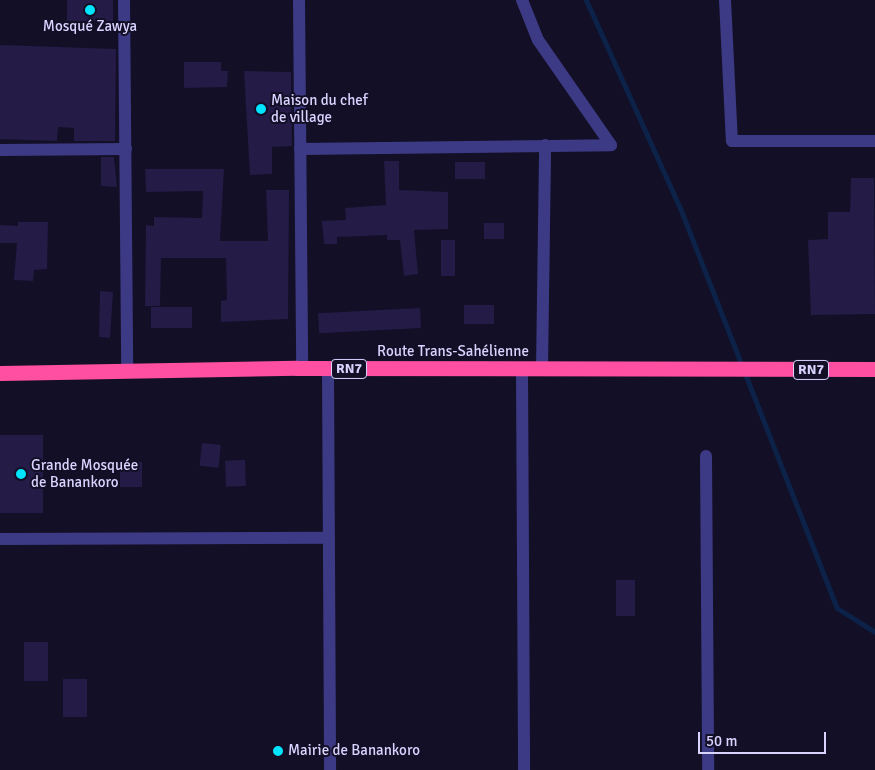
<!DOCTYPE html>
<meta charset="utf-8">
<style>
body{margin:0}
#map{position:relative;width:875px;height:770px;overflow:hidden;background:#130f26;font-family:Signika,sans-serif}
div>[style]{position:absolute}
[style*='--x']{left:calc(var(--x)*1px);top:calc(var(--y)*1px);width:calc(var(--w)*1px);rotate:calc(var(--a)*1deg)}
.stream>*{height:5px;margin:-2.5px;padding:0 2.5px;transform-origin:2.5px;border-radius:2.5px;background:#0c2248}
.building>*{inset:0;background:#241b47;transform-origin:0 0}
.street>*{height:12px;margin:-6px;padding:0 6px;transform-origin:6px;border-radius:6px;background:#3d3a85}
.highway>*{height:15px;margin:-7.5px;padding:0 7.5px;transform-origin:7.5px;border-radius:7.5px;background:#ff4fa3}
.dots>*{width:14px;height:14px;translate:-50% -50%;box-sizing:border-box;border:2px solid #130f26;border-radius:50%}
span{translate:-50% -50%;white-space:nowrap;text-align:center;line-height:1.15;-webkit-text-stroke:4px #130f26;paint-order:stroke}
.shield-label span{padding:1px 4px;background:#130f26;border:1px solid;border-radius:4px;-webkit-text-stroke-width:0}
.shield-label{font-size:14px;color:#d9d4ff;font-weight:700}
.poi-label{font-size:15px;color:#d9d4ff}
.left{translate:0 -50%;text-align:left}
.street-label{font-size:15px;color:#d9d4ff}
.scale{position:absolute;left:698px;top:732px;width:128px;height:22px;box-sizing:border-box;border:2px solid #d9d4ff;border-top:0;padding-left:6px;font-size:15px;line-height:18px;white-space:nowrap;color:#d9d4ff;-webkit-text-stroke:4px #130f26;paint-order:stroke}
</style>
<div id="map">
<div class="stream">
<div style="--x:586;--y:0;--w:234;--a:65.7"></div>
<div style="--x:682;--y:213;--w:424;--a:68.6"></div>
<div style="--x:837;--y:608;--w:45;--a:32.3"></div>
</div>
<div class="building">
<div style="left:67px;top:0;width:46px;height:21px"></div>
<div style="clip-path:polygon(0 45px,116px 49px,115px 141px,74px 141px,74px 128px,58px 127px,57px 141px,0 139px)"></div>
<div style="clip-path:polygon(184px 62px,221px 62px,221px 71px,228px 71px,227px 87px,184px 88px)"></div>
<div style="clip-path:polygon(244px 71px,291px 72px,292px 146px,272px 147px,272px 174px,250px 175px)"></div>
<div style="clip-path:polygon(101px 157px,114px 157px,117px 187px,101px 186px)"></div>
<div style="clip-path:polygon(384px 161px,399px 161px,399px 190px,448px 192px,448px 229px,414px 230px,418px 274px,404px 276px,400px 240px,387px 240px,387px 235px,337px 237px,337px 244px,324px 244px,322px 221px,346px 220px,345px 208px,386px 205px)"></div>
<div style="left:485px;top:162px;width:17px;height:30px;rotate:90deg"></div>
<div style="clip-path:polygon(145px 169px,224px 169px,220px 241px,268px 241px,266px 190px,289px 190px,288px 319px,221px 322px,221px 301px,227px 300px,226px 258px,161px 258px,160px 306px,145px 306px,146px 225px,154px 226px,154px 217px,202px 218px,203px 191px,146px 192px)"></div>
<div style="clip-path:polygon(851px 178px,874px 178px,875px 314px,811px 315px,808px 240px,828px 239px,828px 212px,850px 212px)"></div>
<div style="clip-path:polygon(18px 222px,48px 222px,47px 269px,34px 270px,33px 281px,14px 280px,17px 243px,0 243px,0 225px,18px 226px)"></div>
<div style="left:484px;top:223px;width:20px;height:16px"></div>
<div style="left:455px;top:240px;width:36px;height:14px;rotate:90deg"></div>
<div style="clip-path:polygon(100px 291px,113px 292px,110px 338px,99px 337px)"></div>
<div style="left:494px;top:305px;width:19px;height:30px;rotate:90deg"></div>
<div style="left:192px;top:307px;width:21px;height:41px;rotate:90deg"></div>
<div style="left:420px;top:308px;width:20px;height:102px;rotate:87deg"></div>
<div style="left:0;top:435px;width:43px;height:78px"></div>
<div style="left:202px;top:443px;width:19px;height:23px;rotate:6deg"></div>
<div style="left:245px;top:460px;width:26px;height:20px;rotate:88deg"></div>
<div style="left:120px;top:462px;width:22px;height:25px"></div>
<div style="left:616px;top:580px;width:19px;height:36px"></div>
<div style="left:48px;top:642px;width:39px;height:24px;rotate:90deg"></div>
<div style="left:87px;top:679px;width:38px;height:24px;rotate:90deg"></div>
</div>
<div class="street">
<div style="--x:124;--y:0;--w:372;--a:89.5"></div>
<div style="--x:299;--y:0;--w:369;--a:89.5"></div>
<div style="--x:522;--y:0;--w:43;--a:68.2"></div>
<div style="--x:538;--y:40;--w:128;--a:55.2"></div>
<div style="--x:725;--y:0;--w:141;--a:87.2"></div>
<div style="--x:732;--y:141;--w:143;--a:0"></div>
<div style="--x:300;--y:149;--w:311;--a:-0.7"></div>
<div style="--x:0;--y:150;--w:126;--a:-0.5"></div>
<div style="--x:328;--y:369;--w:401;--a:89.7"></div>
<div style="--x:522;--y:370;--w:400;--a:89.7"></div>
<div style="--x:542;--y:370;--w:225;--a:-89.2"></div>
<div style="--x:706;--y:456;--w:314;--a:89.6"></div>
<div style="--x:0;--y:539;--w:329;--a:-0.2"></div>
</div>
<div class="highway">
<div style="--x:0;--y:373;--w:297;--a:-1"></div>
<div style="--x:297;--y:368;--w:578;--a:0.1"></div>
</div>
<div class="dots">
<div style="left:90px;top:10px;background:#00e5ff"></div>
<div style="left:261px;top:109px;background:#00e5ff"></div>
<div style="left:21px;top:474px;background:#00e5ff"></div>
<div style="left:278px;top:751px;background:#00e5ff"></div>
</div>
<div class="shield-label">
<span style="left:349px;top:369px">RN7</span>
<span style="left:811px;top:370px">RN7</span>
</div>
<div class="poi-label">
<span style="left:90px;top:27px">Mosqué Zawya</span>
<span class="left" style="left:271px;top:109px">Maison du chef<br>de village</span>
<span class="left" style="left:31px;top:474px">Grande Mosquée<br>de Banankoro</span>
<span class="left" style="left:288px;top:751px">Mairie de Banankoro</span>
</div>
<div class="street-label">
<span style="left:453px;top:352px">Route Trans-Sahélienne</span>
</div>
<div class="scale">50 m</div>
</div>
